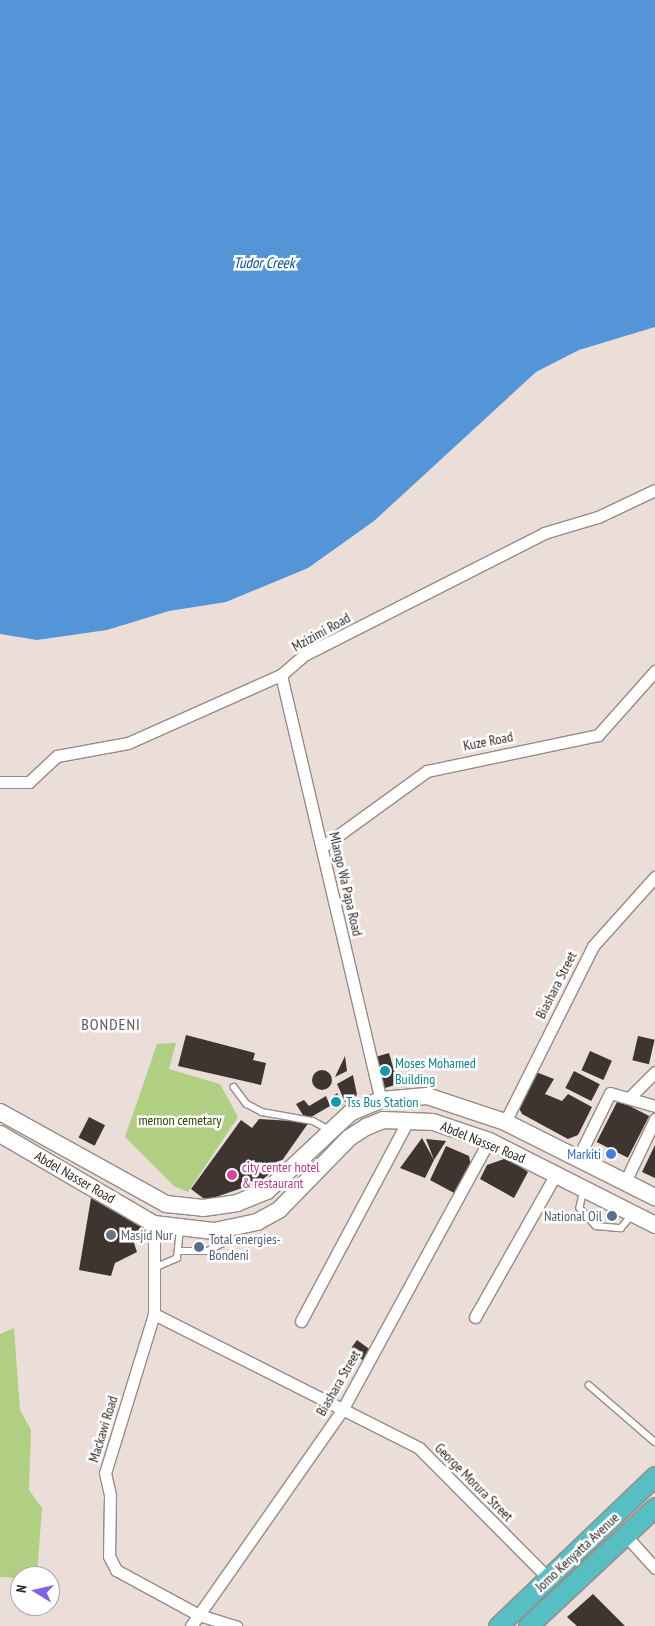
<!DOCTYPE html>
<style>
body{margin:0}
#map{position:relative;width:655px;height:1626px;overflow:hidden;background:#ebded8;font-family:"PT Sans Narrow",sans-serif}
div>[style]{position:absolute}
[style*='--x']{left:calc(var(--x)*1px);top:calc(var(--y)*1px);width:calc(var(--w)*1px);rotate:calc(var(--a)*1deg)}
.green>*{inset:0;background:#b0cf82}
.water>*{inset:0;background:#5495d8}
.building>*{inset:0;background:#3e3430;transform-origin:0 0}
.round{border-radius:50%}
.roads{filter:drop-shadow(1px 0 #978b86) drop-shadow(-1px 0 #978b86) drop-shadow(0 1px #978b86) drop-shadow(0 -1px #978b86)}
.service>*{height:5.5px;margin:-2.75px;padding:0 2.75px;transform-origin:2.75px;border-radius:2.75px;background:#fff}
.minor>*{height:11px;margin:-5.5px;padding:0 5.5px;transform-origin:5.5px;border-radius:5.5px;background:#fff}
.secondary>*{height:16px;margin:-8px;padding:0 8px;transform-origin:8px;border-radius:8px;background:#fff}
.trunk>*{height:19px;margin:-9.5px;padding:0 9.5px;transform-origin:9.5px;border-radius:9.5px;background:#57bec4}
.dots>*{width:14px;height:14px;translate:-50% -50%;box-sizing:border-box;border:2px solid #fff;border-radius:50%}
span{translate:-50% -50%;white-space:nowrap;text-align:center;line-height:1.15;-webkit-text-stroke:5px #fff;paint-order:stroke}
.street-label{font-size:14px;color:#2c2725}
.culture-label{font-size:14px;color:#0d838f}
.left{translate:0 -50%;text-align:left}
.park-label{font-size:14px;color:#2d4200}
.shop-label{font-size:14px;color:#366cbe}
.right{translate:-100% -50%;text-align:right}
.hotel-label{font-size:14px;color:#b23c85}
.service-label{font-size:14px;color:#4e5e75}
.worship-label{font-size:14px;color:#5b616d}
.water-label{font-size:15px;color:#014d8b;font-style:italic}
.quarter-label{font-size:16px;color:#605551;letter-spacing:1px}
.north{position:absolute;left:10px;top:1566px;width:50px;height:50px;box-sizing:border-box;background:#fff;border:1px solid #aba9a8;border-radius:50%;rotate:279deg;font-size:14px;font-weight:700;line-height:20px;text-align:center;color:#2c2725}
.north::after{content:'';display:block;margin:auto;width:18px;height:22px;background:#7e63df;clip-path:polygon(50% 0,100% 100%,50% 72%,0 100%)}
</style>
<div id="map">
<div class="green">
<div style="clip-path:polygon(176px 1043px,169px 1069px,220px 1084px,238px 1117px,188px 1192px,174px 1186px,125px 1137px,157px 1044px)"></div>
<div style="clip-path:polygon(14px 1328px,20px 1410px,31px 1430px,29px 1490px,42px 1508px,37px 1576px,20px 1578px,0 1577px,0 1334px)"></div>
</div>
<div class="water">
<div style="clip-path:polygon(0 0,655px 0,655px 327px,579px 350px,536px 372px,374px 521px,308px 568px,226px 602px,169px 611px,107px 630px,37px 640px,0 634px)"></div>
</div>
<div class="building">
<div style="clip-path:polygon(186px 1035px,255px 1053px,253px 1060px,266px 1063px,261px 1085px,178px 1066px)"></div>
<div style="left:638px;top:1036px;width:17px;height:25px;rotate:13deg"></div>
<div style="left:590px;top:1051px;width:24px;height:21px;rotate:24deg"></div>
<div style="clip-path:polygon(389px 1053px,398px 1084px,385px 1088px,381px 1086px,372px 1058px)"></div>
<div style="clip-path:polygon(345px 1056px,347px 1071px,335px 1077px)"></div>
<div class="round" style="left:312px;top:1070px;width:20px;height:20px"></div>
<div style="left:574px;top:1071px;width:29px;height:19px;rotate:27deg"></div>
<div style="clip-path:polygon(536px 1072px,554px 1079px,545px 1094px,562px 1101px,568px 1094px,592px 1107px,578px 1135px,568px 1139px,522px 1114px,518px 1106px)"></div>
<div style="clip-path:polygon(353px 1075px,357px 1095px,345px 1102px,337px 1084px)"></div>
<div style="clip-path:polygon(337px 1093px,343px 1105px,334px 1109px,330px 1099px)"></div>
<div style="clip-path:polygon(326px 1096px,330px 1106px,306px 1120px,296px 1104px,304px 1100px,309px 1106px)"></div>
<div style="left:618px;top:1100px;width:35px;height:47px;rotate:27deg"></div>
<div style="left:89px;top:1117px;width:18px;height:23px;rotate:27deg"></div>
<div style="clip-path:polygon(259px 1119px,309px 1122px,279px 1165px,260px 1182px,213px 1198px,203px 1198px,191px 1189px,241px 1120px,252px 1128px)"></div>
<div style="clip-path:polygon(422px 1138px,434px 1160px,425px 1178px,400px 1168px)"></div>
<div style="clip-path:polygon(426px 1139px,446px 1141px,434px 1160px)"></div>
<div style="clip-path:polygon(655px 1145px,655px 1178px,642px 1172px)"></div>
<div style="clip-path:polygon(446px 1146px,469px 1156px,471px 1166px,456px 1194px,430px 1180px)"></div>
<div style="clip-path:polygon(507px 1158px,528px 1172px,514px 1198px,480px 1179px,487px 1165px)"></div>
<div style="clip-path:polygon(91px 1198px,141px 1227px,134px 1243px,137px 1252px,115px 1263px,111px 1276px,79px 1270px)"></div>
<div style="left:357px;top:1340px;width:17px;height:13px;rotate:36deg"></div>
<div style="clip-path:polygon(593px 1594px,625px 1626px,577px 1626px,567px 1617px)"></div>
</div>
<div class="roads">
<div class="service">
<div style="--x:234;--y:1087;--w:21;--a:53"></div>
<div style="--x:247;--y:1104;--w:17;--a:28"></div>
<div style="--x:262;--y:1112;--w:52;--a:10"></div>
<div style="--x:313;--y:1121;--w:18;--a:29"></div>
<div style="--x:584;--y:1190;--w:18;--a:103"></div>
<div style="--x:580;--y:1208;--w:24;--a:48"></div>
<div style="--x:596;--y:1226;--w:25;--a:5"></div>
<div style="--x:621;--y:1228;--w:17;--a:-50"></div>
<div style="--x:179;--y:1251;--w:29;--a:0"></div>
<div style="--x:208;--y:1251;--w:15;--a:-28"></div>
<div style="--x:221;--y:1244;--w:14;--a:-60"></div>
<div style="--x:154;--y:1268;--w:25;--a:-23"></div>
<div style="--x:177;--y:1258;--w:28;--a:-84"></div>
<div style="--x:589;--y:1385;--w:87;--a:40.8"></div>
</div>
<div class="minor">
<div style="--x:281;--y:675;--w:437;--a:76.8"></div>
<div style="--x:0;--y:782;--w:29;--a:0"></div>
<div style="--x:29;--y:782;--w:38;--a:-43"></div>
<div style="--x:57;--y:756;--w:72;--a:-10.4"></div>
<div style="--x:128;--y:743;--w:167;--a:-24"></div>
<div style="--x:281;--y:675;--w:30;--a:-41"></div>
<div style="--x:304;--y:655;--w:269;--a:-26.9"></div>
<div style="--x:544;--y:533;--w:56;--a:-16.5"></div>
<div style="--x:598;--y:517;--w:63;--a:-25.3"></div>
<div style="--x:322;--y:847;--w:130;--a:-35.9"></div>
<div style="--x:427;--y:771;--w:175;--a:-11.9"></div>
<div style="--x:598;--y:735;--w:86;--a:-48.3"></div>
<div style="--x:631;--y:1096;--w:34;--a:-45"></div>
<div style="--x:505;--y:1122;--w:197;--a:-63.4"></div>
<div style="--x:593;--y:946;--w:93;--a:-48.1"></div>
<div style="--x:578;--y:1158;--w:72;--a:-63.8"></div>
<div style="--x:610;--y:1093;--w:47;--a:16.1"></div>
<div style="--x:625;--y:1182;--w:70;--a:-64.5"></div>
<div style="--x:154;--y:1224;--w:90;--a:90"></div>
<div style="--x:154;--y:1314;--w:166;--a:107.1"></div>
<div style="--x:105;--y:1473;--w:23;--a:77"></div>
<div style="--x:110;--y:1495;--w:61;--a:90.9"></div>
<div style="--x:109;--y:1556;--w:16;--a:63"></div>
<div style="--x:116;--y:1570;--w:94;--a:28.5"></div>
<div style="--x:199;--y:1615;--w:39;--a:17"></div>
<div style="--x:154;--y:1314;--w:297;--a:26.8"></div>
<div style="--x:419;--y:1448;--w:183;--a:45.2"></div>
<div style="--x:475;--y:1317;--w:164;--a:-60.5"></div>
<div style="--x:301;--y:1321;--w:229;--a:-61.9"></div>
<div style="--x:627;--y:1537;--w:42;--a:47.9"></div>
<div style="--x:191;--y:1626;--w:261;--a:-55"></div>
<div style="--x:341;--y:1412;--w:309;--a:-61.4"></div>
</div>
<div class="secondary">
<div style="--x:0;--y:1112;--w:190;--a:29"></div>
<div style="--x:166;--y:1204;--w:37;--a:6"></div>
<div style="--x:203;--y:1208;--w:34;--a:-8"></div>
<div style="--x:237;--y:1203;--w:32;--a:-22"></div>
<div style="--x:267;--y:1191;--w:114;--a:-43.2"></div>
<div style="--x:350;--y:1113;--w:34;--a:-23"></div>
<div style="--x:381;--y:1100;--w:46;--a:-5"></div>
<div style="--x:427;--y:1096;--w:82;--a:18.4"></div>
<div style="--x:505;--y:1122;--w:168;--a:26.6"></div>
<div style="--x:0;--y:1134;--w:178;--a:30.3"></div>
<div style="--x:154;--y:1224;--w:60;--a:6.7"></div>
<div style="--x:214;--y:1231;--w:44;--a:-11.8"></div>
<div style="--x:257;--y:1222;--w:25;--a:-29"></div>
<div style="--x:279;--y:1210;--w:100;--a:-45.8"></div>
<div style="--x:349;--y:1138;--w:20;--a:-33"></div>
<div style="--x:366;--y:1127;--w:18;--a:-22"></div>
<div style="--x:383;--y:1120;--w:50;--a:2.3"></div>
<div style="--x:433;--y:1122;--w:59;--a:18.7"></div>
<div style="--x:489;--y:1141;--w:186;--a:26.8"></div>
</div>
<div class="trunk">
<div style="--x:498;--y:1626;--w:217;--a:-43.7"></div>
<div style="--x:528;--y:1626;--w:174;--a:-43.1"></div>
</div>
</div>
<div class="dots">
<div style="left:385px;top:1071px;background:#0f9aa8"></div>
<div style="left:336px;top:1102px;background:#0f9aa8"></div>
<div style="left:611px;top:1154px;background:#3f7fe0"></div>
<div style="left:232px;top:1175px;background:#d1479c"></div>
<div style="left:612px;top:1216px;background:#5c6f8a"></div>
<div style="left:111px;top:1235px;background:#6b7280"></div>
<div style="left:199px;top:1247px;background:#5c6f8a"></div>
</div>
<div class="street-label">
<span style="left:321px;top:632px;rotate:-29deg">Mzizimi Road</span>
<span style="left:488px;top:741px;rotate:-11deg">Kuze Road</span>
<span style="left:346px;top:884px;rotate:77deg">Mlango Wa Papa Road</span>
<span style="left:556px;top:985px;rotate:-63deg">Biashara Street</span>
<span style="left:483px;top:1142px;rotate:22deg">Abdel Nasser Road</span>
<span style="left:75px;top:1177px;rotate:30deg">Abdel Nasser Road</span>
<span style="left:338px;top:1383px;rotate:-60deg">Biashara Street</span>
<span style="left:103px;top:1429px;rotate:-73deg">Mackawi Road</span>
<span style="left:474px;top:1482px;rotate:45deg">George Morura Street</span>
<span style="left:577px;top:1552px;rotate:-43deg">Jomo Kenyatta Avenue</span>
</div>
<div class="culture-label">
<span class="left" style="left:395px;top:1071px">Moses Mohamed<br>Building</span>
<span class="left" style="left:346px;top:1102px">Tss Bus Station</span>
</div>
<div class="park-label">
<span style="left:180px;top:1120px">memon cemetary</span>
</div>
<div class="shop-label">
<span class="right" style="left:601px;top:1154px">Markiti</span>
</div>
<div class="hotel-label">
<span class="left" style="left:242px;top:1175px">city center hotel<br>&amp; restaurant</span>
</div>
<div class="service-label">
<span class="right" style="left:602px;top:1216px">National Oil</span>
<span class="left" style="left:209px;top:1247px">Total energies-<br>Bondeni</span>
</div>
<div class="worship-label">
<span class="left" style="left:121px;top:1235px">Masjid Nur</span>
</div>
<div class="water-label">
<span style="left:264px;top:263px">Tudor Creek</span>
</div>
<div class="quarter-label">
<span style="left:111px;top:1024px">BONDENI</span>
</div>
<div class="north">N</div>
</div>
